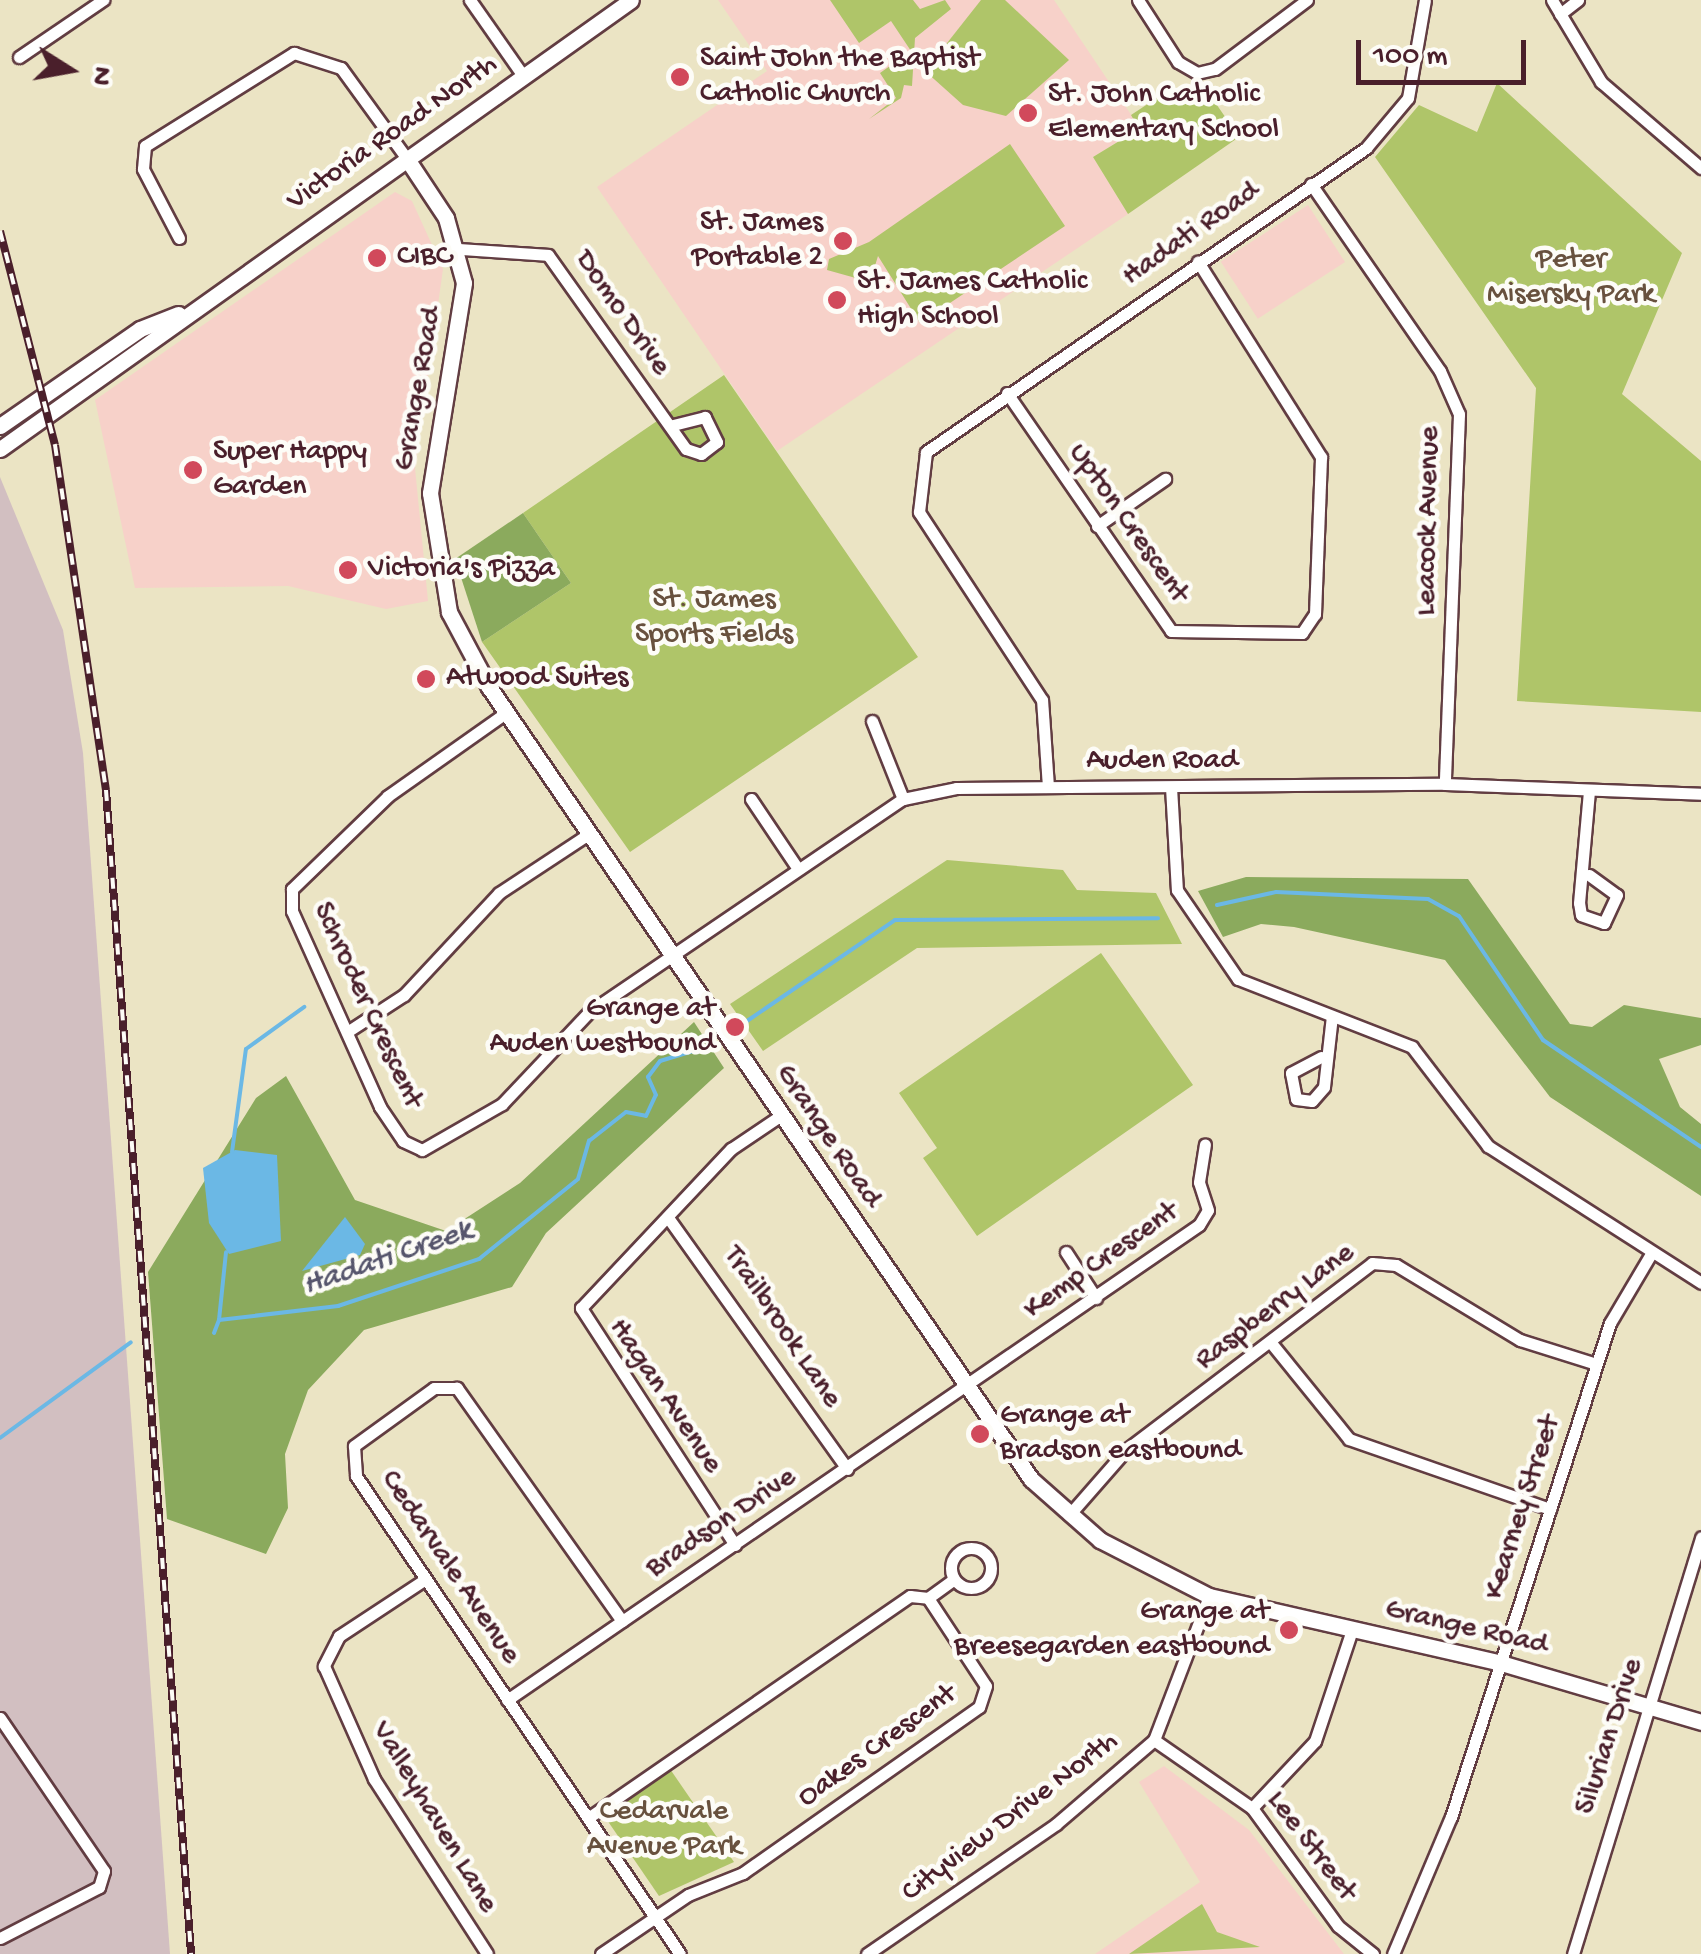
<!DOCTYPE html>
<style>
body{margin:0}
#map{position:relative;width:1701px;height:1954px;overflow:hidden;background:#ebe4c4;font-family:"Gochi Hand",sans-serif}
div>[style]{position:absolute}
[style*='--x']{left:calc(var(--x)*1px);top:calc(var(--y)*1px);width:calc(var(--w)*1px);rotate:calc(var(--a)*1deg)}
.built>*{inset:0;background:#f7d1c9;transform-origin:0 0}
.industrial>*{inset:0;background:#d2bfc1}
.green>*{inset:0;background:#afc569}
.forest>*{inset:0;background:#8baa5d}
.water>*{inset:0;background:#6bb8e5}
.stream>*{height:4px;margin:-2px;padding:0 2px;transform-origin:2px;border-radius:2px;background:#6bb8e5}
.roads{filter:drop-shadow(2px 0 #623d42) drop-shadow(-2px 0 #623d42) drop-shadow(0 2px #623d42) drop-shadow(0 -2px #623d42)}
.street>*{height:11px;margin:-5.5px;padding:0 5.5px;transform-origin:5.5px;border-radius:5.5px;background:#fff}
.street>.ring{margin:-5.5px;padding:0;box-sizing:content-box;background:none;border:11px solid #fff;border-radius:50%}
.secondary>*{height:15px;margin:-7.5px;padding:0 7.5px;transform-origin:7.5px;border-radius:7.5px;background:#fff}
.rail>*{height:8px;margin-top:-4px;transform-origin:0;background:repeating-linear-gradient(90deg,#fdfcf7 0 11px,#4a1f2b 0 22px);box-sizing:border-box;border-block:2px solid #4a1f2b}
.dots>*{width:28px;height:28px;translate:-50% -50%;box-sizing:border-box;border:5px solid #fdfcf7;border-radius:50%}
span{translate:-50% -50%;white-space:nowrap;text-align:center;line-height:1.15;-webkit-text-stroke:9px #fdfcf7;paint-order:stroke}
.poi-label{font-size:30px;color:#4a1f2b}
.left{translate:0 -50%;text-align:left}
.right{translate:-100% -50%;text-align:right}
.street-label{font-size:30px;color:#4a1f2b}
.park-label{font-size:30px;color:#68513e}
.water-label{font-size:32px;color:#56556c;font-style:italic}
.north{position:absolute;left:20px;top:20px;width:100px;height:100px;-webkit-text-stroke:8px #fdfcf7;paint-order:stroke;rotate:101deg;font-size:28px;font-weight:700;line-height:40px;text-align:center;color:#4a1f2b}
.north::after{content:'';display:block;margin:auto;width:35px;height:45px;background:#4a1f2b;clip-path:polygon(50% 0,100% 100%,50% 72%,0 100%)}
.scale{position:absolute;left:1356px;top:40px;width:170px;height:45px;box-sizing:border-box;border:5px solid #4a1f2b;border-top:0;padding-left:12px;font-size:30px;line-height:35px;white-space:nowrap;color:#4a1f2b;-webkit-text-stroke:8px #fdfcf7;paint-order:stroke}
</style>
<div id="map">
<div class="built">
<div style="clip-path:polygon(718px 0,1054px 0,1140px 128px,1093px 157px,1128px 214px,777px 451px,597px 187px,767px 71px)"></div>
<div style="clip-path:polygon(395px 192px,412px 201px,443px 269px,415px 468px,428px 601px,386px 609px,288px 586px,135px 588px,95px 400px)"></div>
<div style="left:1308px;top:205px;width:68px;height:104px;rotate:57deg"></div>
<div style="clip-path:polygon(1164px 1766px,1249px 1830px,1344px 1954px,1095px 1954px,1200px 1882px,1139px 1782px)"></div>
</div>
<div class="industrial">
<div style="clip-path:polygon(0 477px,63px 630px,83px 753px,170px 1954px,0 1954px)"></div>
</div>
<div class="green">
<div style="clip-path:polygon(830px 0,913px 0,920px 9px,945px 0,951px 9px,915px 38px,912px 86px,904px 85px,901px 98px,869px 119px,896px 98px,880px 73px,911px 51px,891px 21px,859px 43px)"></div>
<div style="clip-path:polygon(981px 0,1005px 0,1069px 60px,1006px 116px,963px 105px,925px 71px)"></div>
<div style="clip-path:polygon(1497px 83px,1682px 253px,1622px 394px,1701px 461px,1701px 712px,1517px 701px,1536px 388px,1375px 157px,1419px 105px,1477px 132px)"></div>
<div style="clip-path:polygon(1172px 88px,1187px 99px,1210px 95px,1239px 137px,1128px 214px,1093px 157px,1139px 129px,1131px 115px)"></div>
<div style="clip-path:polygon(1010px 144px,1065px 226px,920px 323px,878px 256px,870px 282px,827px 270px,829px 259px,869px 242px)"></div>
<div style="clip-path:polygon(724px 375px,918px 657px,630px 852px,482px 642px,571px 583px,523px 513px)"></div>
<div style="clip-path:polygon(947px 860px,1063px 870px,1077px 890px,1156px 893px,1182px 944px,917px 948px,763px 1051px,730px 1004px)"></div>
<div style="clip-path:polygon(1101px 953px,1193px 1085px,977px 1236px,923px 1158px,937px 1148px,899px 1093px)"></div>
<div style="clip-path:polygon(670px 1769px,734px 1862px,659px 1896px,605px 1817px)"></div>
<div style="clip-path:polygon(1202px 1904px,1217px 1932px,1260px 1947px,1129px 1954px)"></div>
</div>
<div class="forest">
<div style="clip-path:polygon(523px 513px,571px 583px,482px 642px,455px 559px)"></div>
<div style="clip-path:polygon(1246px 877px,1468px 879px,1570px 1024px,1592px 1027px,1624px 1005px,1701px 1018px,1701px 1045px,1659px 1059px,1680px 1107px,1701px 1124px,1701px 1196px,1550px 1097px,1445px 960px,1294px 927px,1261px 924px,1223px 937px,1198px 891px)"></div>
<div style="clip-path:polygon(694px 1022px,724px 1068px,546px 1233px,512px 1287px,364px 1330px,308px 1390px,285px 1454px,288px 1508px,266px 1554px,167px 1519px,148px 1272px,256px 1098px,286px 1076px,355px 1200px,446px 1231px,520px 1183px)"></div>
</div>
<div class="water">
<div style="clip-path:polygon(235px 1150px,277px 1155px,281px 1241px,229px 1254px,209px 1223px,203px 1168px)"></div>
<div style="clip-path:polygon(345px 1217px,365px 1244px,360px 1255px,302px 1271px)"></div>
</div>
<div class="stream">
<div style="--x:1217;--y:905;--w:60;--a:-12.4"></div>
<div style="--x:1276;--y:892;--w:152;--a:2.6"></div>
<div style="--x:1428;--y:899;--w:35;--a:29"></div>
<div style="--x:1459;--y:916;--w:150;--a:55.9"></div>
<div style="--x:1543;--y:1040;--w:191;--a:34.1"></div>
<div style="--x:747;--y:1021;--w:179;--a:-34.3"></div>
<div style="--x:895;--y:920;--w:263;--a:-0.4"></div>
<div style="--x:232;--y:1152;--w:104;--a:-82.3"></div>
<div style="--x:246;--y:1049;--w:72;--a:-35.9"></div>
<div style="--x:219;--y:1320;--w:68;--a:-84.1"></div>
<div style="--x:214;--y:1333;--w:14;--a:-69"></div>
<div style="--x:219;--y:1320;--w:120;--a:-6.7"></div>
<div style="--x:338;--y:1306;--w:149;--a:-18.4"></div>
<div style="--x:479;--y:1259;--w:127;--a:-38.9"></div>
<div style="--x:578;--y:1179;--w:40;--a:-74"></div>
<div style="--x:589;--y:1141;--w:47;--a:-38.1"></div>
<div style="--x:626;--y:1112;--w:20;--a:11"></div>
<div style="--x:646;--y:1116;--w:23;--a:-65"></div>
<div style="--x:656;--y:1095;--w:20;--a:-114"></div>
<div style="--x:648;--y:1077;--w:20;--a:-53"></div>
<div style="--x:660;--y:1061;--w:55;--a:-16.8"></div>
<div style="--x:0;--y:1438;--w:162;--a:-36.2"></div>
</div>
<div class="roads">
<div class="street">
<div style="--x:470;--y:0;--w:94;--a:55"></div>
<div style="--x:1138;--y:0;--w:74;--a:57.2"></div>
<div style="--x:1178;--y:62;--w:22;--a:30"></div>
<div style="--x:1197;--y:73;--w:18;--a:-13"></div>
<div style="--x:1215;--y:69;--w:115;--a:-36.9"></div>
<div style="--x:1552;--y:0;--w:96;--a:59.1"></div>
<div style="--x:1601;--y:82;--w:132;--a:40.7"></div>
<div style="--x:1560;--y:14;--w:23;--a:-38"></div>
<div style="--x:19;--y:57;--w:102;--a:-34.2"></div>
<div style="--x:1311;--y:184;--w:227;--a:55.4"></div>
<div style="--x:1440;--y:371;--w:47;--a:66.2"></div>
<div style="--x:1459;--y:414;--w:370;--a:92.2"></div>
<div style="--x:179;--y:238;--w:78;--a:-117.6"></div>
<div style="--x:143;--y:169;--w:23;--a:-85"></div>
<div style="--x:145;--y:146;--w:176;--a:-32"></div>
<div style="--x:294;--y:53;--w:49;--a:17.7"></div>
<div style="--x:341;--y:68;--w:112;--a:54"></div>
<div style="--x:460;--y:249;--w:88;--a:3.9"></div>
<div style="--x:548;--y:255;--w:238;--a:54.6"></div>
<div style="--x:686;--y:449;--w:16;--a:18"></div>
<div style="--x:701;--y:454;--w:20;--a:-37"></div>
<div style="--x:717;--y:442;--w:28;--a:-116"></div>
<div style="--x:705;--y:417;--w:34;--a:166"></div>
<div style="--x:1007;--y:393;--w:289;--a:55.4"></div>
<div style="--x:1171;--y:631;--w:131;--a:0.9"></div>
<div style="--x:1302;--y:633;--w:23;--a:-56"></div>
<div style="--x:1315;--y:614;--w:157;--a:-87.8"></div>
<div style="--x:1321;--y:457;--w:231;--a:-122.2"></div>
<div style="--x:1097;--y:526;--w:83;--a:-34.7"></div>
<div style="--x:507;--y:712;--w:146;--a:144.8"></div>
<div style="--x:388;--y:796;--w:134;--a:135.9"></div>
<div style="--x:292;--y:889;--w:22;--a:90"></div>
<div style="--x:292;--y:911;--w:215;--a:65.8"></div>
<div style="--x:380;--y:1107;--w:41;--a:55.9"></div>
<div style="--x:403;--y:1141;--w:21;--a:25"></div>
<div style="--x:422;--y:1150;--w:92;--a:-29.9"></div>
<div style="--x:502;--y:1104;--w:127;--a:-46.6"></div>
<div style="--x:589;--y:1012;--w:379;--a:-34.2"></div>
<div style="--x:903;--y:799;--w:54;--a:-11.7"></div>
<div style="--x:956;--y:788;--w:489;--a:-0.5"></div>
<div style="--x:1445;--y:784;--w:256;--a:2.2"></div>
<div style="--x:872;--y:721;--w:84;--a:68.3"></div>
<div style="--x:1048;--y:787;--w:87;--a:-93.9"></div>
<div style="--x:1042;--y:700;--w:225;--a:-123.2"></div>
<div style="--x:919;--y:512;--w:60;--a:-83.3"></div>
<div style="--x:926;--y:452;--w:535;--a:-34.64"></div>
<div style="--x:1366;--y:148;--w:65;--a:-50"></div>
<div style="--x:1408;--y:98;--w:99;--a:-80.2"></div>
<div style="--x:1171;--y:787;--w:103;--a:86.7"></div>
<div style="--x:1177;--y:890;--w:108;--a:55.6"></div>
<div style="--x:1238;--y:979;--w:187;--a:21.3"></div>
<div style="--x:1412;--y:1047;--w:125;--a:52.5"></div>
<div style="--x:1488;--y:1146;--w:253;--a:32.7"></div>
<div style="--x:751;--y:799;--w:84;--a:56.1"></div>
<div style="--x:1589;--y:875;--w:34;--a:36"></div>
<div style="--x:1617;--y:895;--w:31;--a:115"></div>
<div style="--x:1604;--y:923;--w:24;--a:-161"></div>
<div style="--x:1581;--y:915;--w:12;--a:-99"></div>
<div style="--x:1579;--y:903;--w:113;--a:-84.9"></div>
<div style="--x:347;--y:1032;--w:68;--a:-33"></div>
<div style="--x:404;--y:995;--w:139;--a:-47"></div>
<div style="--x:499;--y:893;--w:109;--a:-33.4"></div>
<div style="--x:1321;--y:1057;--w:34;--a:152"></div>
<div style="--x:1291;--y:1073;--w:26;--a:79"></div>
<div style="--x:1296;--y:1099;--w:16;--a:7"></div>
<div style="--x:1312;--y:1101;--w:18;--a:-49"></div>
<div style="--x:1324;--y:1087;--w:71;--a:-83.6"></div>
<div style="--x:669;--y:1219;--w:307;--a:54.5"></div>
<div style="--x:1066;--y:1252;--w:55;--a:56.9"></div>
<div style="--x:1272;--y:1344;--w:122;--a:51"></div>
<div style="--x:1349;--y:1439;--w:213;--a:19.2"></div>
<div style="--x:1069;--y:1515;--w:86;--a:-48.8"></div>
<div style="--x:1126;--y:1450;--w:309;--a:-37.2"></div>
<div style="--x:1372;--y:1263;--w:24;--a:5"></div>
<div style="--x:1396;--y:1265;--w:145;--a:31.2"></div>
<div style="--x:1520;--y:1340;--w:80;--a:17.5"></div>
<div style="--x:735;--y:1545;--w:283;--a:-123"></div>
<div style="--x:581;--y:1308;--w:219;--a:-46.7"></div>
<div style="--x:731;--y:1149;--w:59;--a:-34"></div>
<div class="ring" style="left:951px;top:1548px;width:29px;height:29px"></div>
<div style="--x:424;--y:1580;--w:102;--a:146.6"></div>
<div style="--x:339;--y:1636;--w:34;--a:117"></div>
<div style="--x:324;--y:1666;--w:124;--a:66.1"></div>
<div style="--x:374;--y:1779;--w:208;--a:57.1"></div>
<div style="--x:928;--y:1598;--w:32;--a:-36"></div>
<div style="--x:622;--y:1621;--w:286;--a:-125.3"></div>
<div style="--x:457;--y:1388;--w:23;--a:180"></div>
<div style="--x:434;--y:1388;--w:99;--a:144.1"></div>
<div style="--x:354;--y:1446;--w:30;--a:86"></div>
<div style="--x:356;--y:1476;--w:577;--a:55.87"></div>
<div style="--x:507;--y:1700;--w:839;--a:-34.47"></div>
<div style="--x:1199;--y:1225;--w:17;--a:-59"></div>
<div style="--x:1208;--y:1210;--w:29;--a:-108"></div>
<div style="--x:1199;--y:1182;--w:38;--a:-81"></div>
<div style="--x:0;--y:1718;--w:185;--a:55.8"></div>
<div style="--x:104;--y:1871;--w:17;--a:107"></div>
<div style="--x:99;--y:1887;--w:111;--a:152.7"></div>
<div style="--x:1154;--y:1740;--w:119;--a:34.8"></div>
<div style="--x:1252;--y:1808;--w:146;--a:53.9"></div>
<div style="--x:1338;--y:1926;--w:45;--a:38.7"></div>
<div style="--x:1252;--y:1808;--w:92;--a:-46.8"></div>
<div style="--x:1315;--y:1741;--w:117;--a:-71.6"></div>
<div style="--x:588;--y:1818;--w:391;--a:-34.6"></div>
<div style="--x:910;--y:1596;--w:18;--a:6"></div>
<div style="--x:928;--y:1598;--w:105;--a:56.6"></div>
<div style="--x:986;--y:1686;--w:22;--a:108"></div>
<div style="--x:979;--y:1707;--w:289;--a:144.9"></div>
<div style="--x:743;--y:1873;--w:59;--a:158.2"></div>
<div style="--x:688;--y:1895;--w:105;--a:145.9"></div>
<div style="--x:867;--y:1954;--w:229;--a:-34.5"></div>
<div style="--x:1056;--y:1824;--w:129;--a:-40.6"></div>
<div style="--x:1154;--y:1740;--w:154;--a:-69.1"></div>
<div style="--x:1393;--y:1954;--w:149;--a:-67.1"></div>
<div style="--x:1451;--y:1817;--w:519;--a:-72.16"></div>
<div style="--x:1610;--y:1323;--w:82;--a:-59.4"></div>
<div style="--x:1573;--y:1954;--w:436;--a:-72.9"></div>
</div>
<div class="secondary">
<div style="--x:407;--y:159;--w:71;--a:56.5"></div>
<div style="--x:446;--y:218;--w:67;--a:74.5"></div>
<div style="--x:464;--y:283;--w:213;--a:99.2"></div>
<div style="--x:430;--y:493;--w:121;--a:80.9"></div>
<div style="--x:449;--y:612;--w:85;--a:61.9"></div>
<div style="--x:489;--y:687;--w:960;--a:55.61"></div>
<div style="--x:1031;--y:1479;--w:92;--a:41.5"></div>
<div style="--x:1100;--y:1540;--w:123;--a:27.2"></div>
<div style="--x:1209;--y:1596;--w:300;--a:12.9"></div>
<div style="--x:1501;--y:1663;--w:209;--a:16.4"></div>
<div style="--x:0;--y:426;--w:170;--a:-34.7"></div>
<div style="--x:140;--y:329;--w:41;--a:-21.5"></div>
<div style="--x:0;--y:449;--w:774;--a:-35.43"></div>
</div>
</div>
<div class="rail">
<div style="--x:0;--y:231;--w:221;--a:75.6"></div>
<div style="--x:55;--y:445;--w:349;--a:81.6"></div>
<div style="--x:106;--y:790;--w:1167;--a:85.82"></div>
</div>
<div class="dots">
<div style="left:680px;top:77px;background:#d1495b"></div>
<div style="left:1028px;top:113px;background:#d1495b"></div>
<div style="left:843px;top:241px;background:#d1495b"></div>
<div style="left:377px;top:258px;background:#d1495b"></div>
<div style="left:837px;top:300px;background:#d1495b"></div>
<div style="left:193px;top:470px;background:#d1495b"></div>
<div style="left:348px;top:570px;background:#d1495b"></div>
<div style="left:426px;top:679px;background:#d1495b"></div>
<div style="left:735px;top:1027px;background:#d1495b"></div>
<div style="left:980px;top:1434px;background:#d1495b"></div>
<div style="left:1289px;top:1630px;background:#d1495b"></div>
</div>
<div class="poi-label">
<span class="left" style="left:700px;top:77px">Saint John the Baptist<br>Catholic Church</span>
<span class="left" style="left:1048px;top:113px">St. John Catholic<br>Elementary School</span>
<span class="right" style="left:823px;top:241px">St. James<br>Portable 2</span>
<span class="left" style="left:397px;top:258px">CIBC</span>
<span class="left" style="left:857px;top:300px">St. James Catholic<br>High School</span>
<span class="left" style="left:213px;top:470px">Super Happy<br>Garden</span>
<span class="left" style="left:368px;top:570px">Victoria's Pizza</span>
<span class="left" style="left:446px;top:679px">Atwood Suites</span>
<span class="right" style="left:715px;top:1027px">Grange at<br>Auden westbound</span>
<span class="left" style="left:1000px;top:1434px">Grange at<br>Bradson eastbound</span>
<span class="right" style="left:1269px;top:1630px">Grange at<br>Breesegarden eastbound</span>
</div>
<div class="street-label">
<span style="left:393px;top:134px;rotate:-35deg">Victoria Road North</span>
<span style="left:1192px;top:235px;rotate:-35deg">Hadati Road</span>
<span style="left:621px;top:314px;rotate:55deg">Domo Drive</span>
<span style="left:420px;top:389px;rotate:-80deg">Grange Road</span>
<span style="left:1430px;top:521px;rotate:-89deg">Leacock Avenue</span>
<span style="left:1127px;top:524px;rotate:55deg">Upton Crescent</span>
<span style="left:1162px;top:762px">Auden Road</span>
<span style="left:366px;top:1006px;rotate:65deg">Schroder Crescent</span>
<span style="left:827px;top:1137px;rotate:56deg">Grange Road</span>
<span style="left:1102px;top:1262px;rotate:-35deg">Kemp Crescent</span>
<span style="left:1276px;top:1308px;rotate:-37deg">Raspberry Lane</span>
<span style="left:781px;top:1328px;rotate:56deg">Trailbrook Lane</span>
<span style="left:664px;top:1397px;rotate:56deg">Hagan Avenue</span>
<span style="left:1524px;top:1508px;rotate:-72deg">Kearney Street</span>
<span style="left:722px;top:1524px;rotate:-34deg">Bradson Drive</span>
<span style="left:449px;top:1568px;rotate:56deg">Cedarvale Avenue</span>
<span style="left:1466px;top:1629px;rotate:13deg">Grange Road</span>
<span style="left:1611px;top:1737px;rotate:-72deg">Silurian Drive</span>
<span style="left:878px;top:1747px;rotate:-36deg">Oakes Crescent</span>
<span style="left:433px;top:1818px;rotate:59deg">Valleyhaven Lane</span>
<span style="left:1011px;top:1818px;rotate:-37deg">Cityview Drive North</span>
<span style="left:1310px;top:1847px;rotate:53deg">Lee Street</span>
</div>
<div class="park-label">
<span style="left:1571px;top:278px">Peter<br>Misersky Park</span>
<span style="left:714px;top:618px">St. James<br>Sports Fields</span>
<span style="left:664px;top:1830px">Cedarvale<br>Avenue Park</span>
</div>
<div class="water-label">
<span style="left:388px;top:1259px;rotate:-19deg">Hadati Creek</span>
</div>
<div class="north">N</div>
<div class="scale">100 m</div>
</div>
